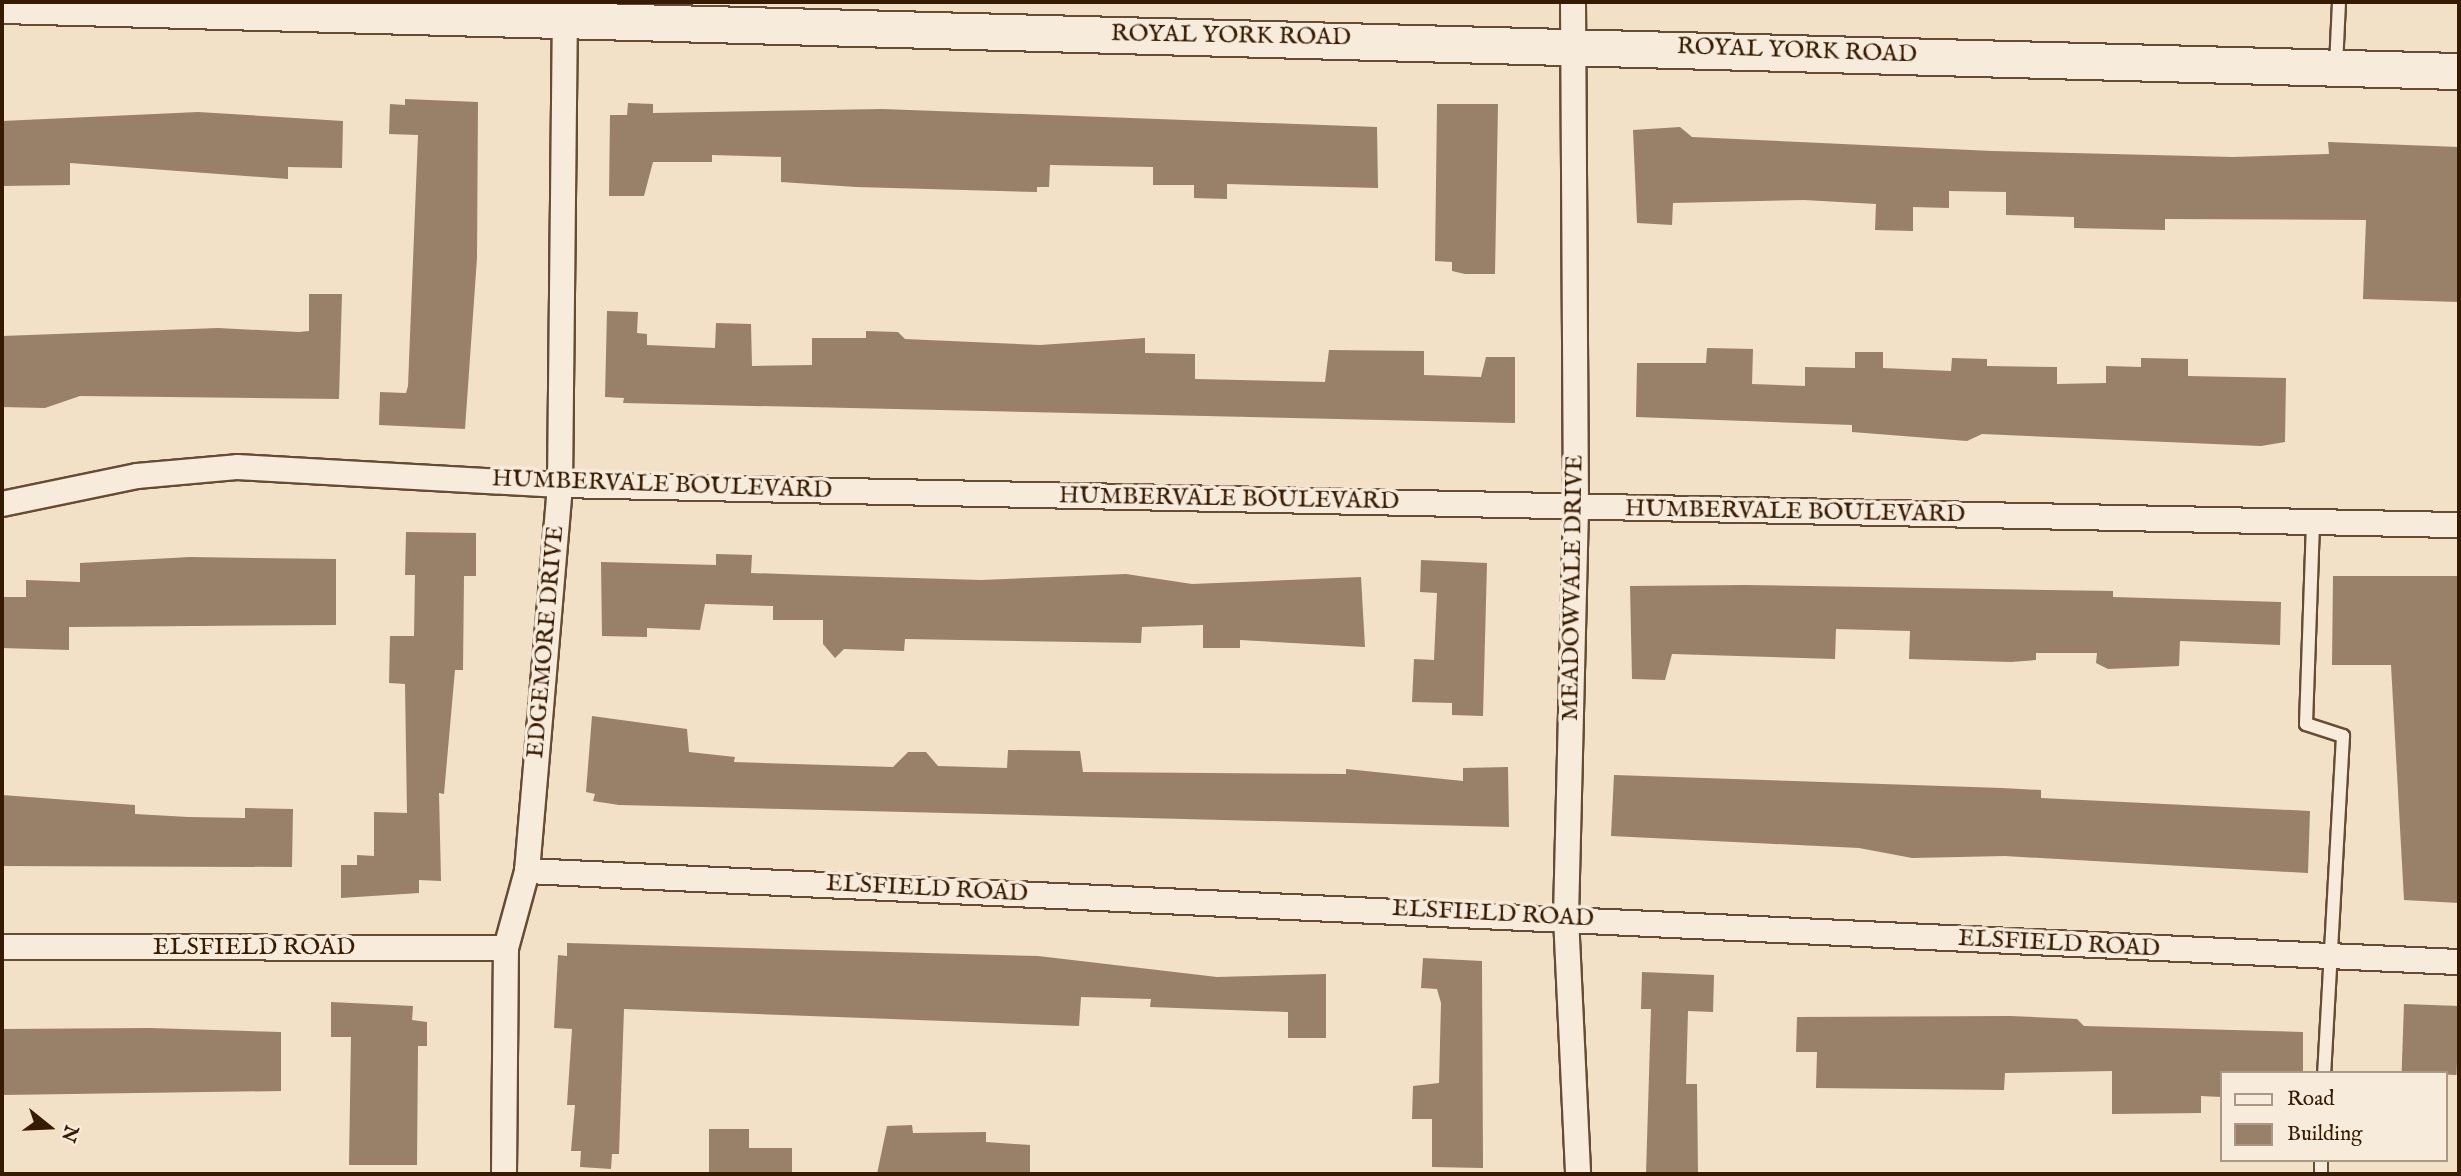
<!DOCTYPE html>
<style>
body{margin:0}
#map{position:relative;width:2461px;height:1176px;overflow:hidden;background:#f2e0c7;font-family:"IM FELL English",serif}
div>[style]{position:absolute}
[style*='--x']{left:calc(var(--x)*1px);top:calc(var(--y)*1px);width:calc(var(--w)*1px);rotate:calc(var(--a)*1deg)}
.building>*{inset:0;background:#988168;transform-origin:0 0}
.roads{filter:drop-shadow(2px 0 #654c32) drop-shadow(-2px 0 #654c32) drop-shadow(0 2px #654c32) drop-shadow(0 -2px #654c32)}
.service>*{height:12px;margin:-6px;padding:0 6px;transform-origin:6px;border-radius:6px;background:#f7ebdb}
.minor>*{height:24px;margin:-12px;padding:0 12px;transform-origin:12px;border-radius:12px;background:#f7ebdb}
.secondary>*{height:35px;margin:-17.5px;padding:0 17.5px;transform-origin:17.5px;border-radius:17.5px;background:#f7ebdb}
span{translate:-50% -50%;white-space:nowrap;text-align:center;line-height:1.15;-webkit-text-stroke:7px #f7ebdb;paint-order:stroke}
.street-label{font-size:24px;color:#361b01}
.frame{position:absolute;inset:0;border:4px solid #361b01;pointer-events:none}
.legend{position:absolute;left:2220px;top:1071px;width:228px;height:91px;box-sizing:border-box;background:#f7ebdb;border:2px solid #aa9884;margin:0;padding:9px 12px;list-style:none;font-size:21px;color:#361b01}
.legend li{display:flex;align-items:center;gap:14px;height:35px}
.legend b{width:35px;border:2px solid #aa9884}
.north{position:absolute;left:14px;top:1092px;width:70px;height:70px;-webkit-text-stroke:5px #f7ebdb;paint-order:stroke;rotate:108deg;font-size:19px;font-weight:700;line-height:28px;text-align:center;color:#361b01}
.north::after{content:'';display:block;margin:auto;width:24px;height:32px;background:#361b01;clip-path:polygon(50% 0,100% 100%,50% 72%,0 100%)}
</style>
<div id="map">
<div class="building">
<div style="clip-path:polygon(405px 99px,478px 102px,477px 258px,465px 429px,379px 425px,380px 392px,406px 393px,408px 386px,418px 135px,389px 134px,390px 104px,405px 105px)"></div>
<div style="clip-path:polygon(628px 103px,653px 104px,653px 113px,882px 109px,1377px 127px,1378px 188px,1227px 184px,1227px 199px,1194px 198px,1194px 185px,1153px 185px,1153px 167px,1050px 165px,1049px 187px,1037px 187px,1037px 192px,856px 187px,781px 182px,781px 157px,712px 155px,712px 162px,653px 162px,644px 196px,609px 196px,610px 115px,627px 115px)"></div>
<div style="clip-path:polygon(1437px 104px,1498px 104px,1495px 274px,1465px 274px,1452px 271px,1452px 262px,1435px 261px)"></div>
<div style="clip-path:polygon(198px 112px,343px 121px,342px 168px,288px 167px,288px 179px,70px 163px,70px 185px,2px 186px,2px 121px)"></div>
<div style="clip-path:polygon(1680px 127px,1692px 137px,1992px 151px,2233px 157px,2329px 154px,2328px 142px,2459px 147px,2459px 302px,2363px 299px,2366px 220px,2165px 219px,2165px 230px,2074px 228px,2074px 217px,2006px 215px,2006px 192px,1949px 191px,1949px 208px,1913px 207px,1913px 231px,1875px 230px,1876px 204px,1804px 200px,1673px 203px,1672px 225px,1637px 223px,1633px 130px)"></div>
<div style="clip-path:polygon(309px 294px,342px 294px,339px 399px,80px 396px,45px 408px,2px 407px,2px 336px,218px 328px,299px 332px,309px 331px)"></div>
<div style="clip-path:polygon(607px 311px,638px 312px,637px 333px,647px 334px,647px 345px,715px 348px,716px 323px,751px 324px,752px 366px,812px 365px,812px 338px,866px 338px,866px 331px,898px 332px,905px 339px,1040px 345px,1145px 338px,1145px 353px,1195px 354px,1195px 379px,1325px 382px,1329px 350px,1424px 351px,1424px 375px,1481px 377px,1486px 357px,1515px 357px,1515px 423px,623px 403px,624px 398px,605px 397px)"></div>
<div style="clip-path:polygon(1707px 348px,1753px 349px,1752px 384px,1805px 386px,1805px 367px,1855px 368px,1855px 352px,1883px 352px,1883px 368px,1951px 371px,1952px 358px,1987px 359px,1987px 366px,2057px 367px,2057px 384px,2106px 383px,2106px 366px,2141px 367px,2141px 358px,2188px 359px,2188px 376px,2286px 378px,2285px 442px,2261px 446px,1982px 434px,1967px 441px,1852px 432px,1852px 425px,1636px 417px,1637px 363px,1706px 363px)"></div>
<div style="clip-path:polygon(406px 532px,476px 533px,476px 576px,464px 576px,463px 670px,455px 670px,444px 794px,439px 793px,441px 881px,419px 880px,419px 893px,341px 898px,341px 865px,357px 865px,357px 855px,374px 856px,374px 812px,407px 813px,405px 684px,389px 683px,390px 636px,414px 636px,415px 575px,405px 575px)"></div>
<div style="clip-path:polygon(716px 554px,752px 555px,751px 573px,811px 575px,981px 580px,1126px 574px,1192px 584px,1361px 577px,1365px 647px,1240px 640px,1240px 648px,1203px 648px,1203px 625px,1142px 627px,1141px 643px,905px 639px,904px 651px,844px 649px,835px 658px,823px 644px,823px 620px,773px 620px,773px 606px,705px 604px,700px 630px,647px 628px,647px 637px,602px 636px,601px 562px,716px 565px)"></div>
<div style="clip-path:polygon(190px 557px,336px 559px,336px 625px,69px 627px,69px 650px,2px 648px,2px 597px,26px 597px,26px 580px,80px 582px,80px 563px)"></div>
<div style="clip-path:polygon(1421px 560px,1487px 563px,1483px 716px,1452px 715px,1452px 703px,1412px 702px,1414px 659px,1434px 660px,1437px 593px,1420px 592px)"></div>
<div style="clip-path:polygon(2333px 576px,2459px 576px,2459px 903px,2404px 900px,2391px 665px,2332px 665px)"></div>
<div style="clip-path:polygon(1745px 585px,2113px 591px,2113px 597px,2281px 602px,2280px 645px,2180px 641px,2179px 666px,2108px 669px,2096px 663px,2097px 653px,2036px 653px,2036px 660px,2011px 662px,1909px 659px,1910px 631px,1836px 629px,1835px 659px,1672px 654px,1665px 680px,1632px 679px,1630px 586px)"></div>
<div style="clip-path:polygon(592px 716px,687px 729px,689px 752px,735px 757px,734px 762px,893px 767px,908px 752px,926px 752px,938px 766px,1007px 768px,1008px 750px,1080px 751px,1083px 772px,1346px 774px,1346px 769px,1463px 781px,1463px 768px,1508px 767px,1509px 827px,619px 805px,593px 801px,595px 794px,586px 792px)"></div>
<div style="clip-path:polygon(1614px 775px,2002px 788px,2041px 790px,2041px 798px,2310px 811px,2308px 873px,2005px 856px,1912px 858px,1859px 848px,1611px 836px)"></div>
<div style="clip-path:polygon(2px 795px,135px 805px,135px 814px,188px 817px,245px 818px,245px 808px,293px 809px,292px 867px,2px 866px)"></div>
<div style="clip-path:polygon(567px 943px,1038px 956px,1217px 977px,1326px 974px,1326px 1038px,1288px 1038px,1288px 1012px,1150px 1007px,1151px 999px,1081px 997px,1079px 1026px,624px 1009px,619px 1154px,612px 1154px,611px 1169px,580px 1167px,581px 1151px,571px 1151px,575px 1105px,567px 1105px,572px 1029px,554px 1028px,558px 955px,567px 956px)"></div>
<div style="clip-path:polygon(1423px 958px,1482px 961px,1483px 1168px,1432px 1167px,1432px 1119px,1412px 1119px,1413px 1086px,1439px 1083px,1441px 1003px,1437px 989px,1421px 988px)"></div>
<div style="clip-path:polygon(1642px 972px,1714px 975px,1713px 1012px,1688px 1011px,1686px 1084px,1697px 1084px,1698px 1174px,1646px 1174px,1651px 1009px,1641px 1009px)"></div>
<div style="clip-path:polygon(331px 1002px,413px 1006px,412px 1020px,427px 1022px,427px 1046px,418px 1046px,417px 1165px,349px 1165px,351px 1037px,331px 1037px)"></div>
<div style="left:2404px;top:1004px;width:55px;height:69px;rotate:2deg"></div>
<div style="clip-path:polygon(2010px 1016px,2077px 1019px,2084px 1026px,2303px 1032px,2303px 1071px,2221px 1073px,2221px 1097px,2201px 1096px,2201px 1113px,2112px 1114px,2112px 1071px,2005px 1073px,2004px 1090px,1816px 1088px,1817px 1052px,1796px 1052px,1797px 1017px)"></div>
<div style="clip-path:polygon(150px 1028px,281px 1032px,281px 1091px,2px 1095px,2px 1029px)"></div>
<div style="clip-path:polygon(912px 1125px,913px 1133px,986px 1132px,986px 1142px,1030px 1145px,1030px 1174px,877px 1174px,887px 1126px)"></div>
<div style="clip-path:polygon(709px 1129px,749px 1129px,749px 1148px,792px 1148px,792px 1174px,709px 1174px)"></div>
</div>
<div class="roads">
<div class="service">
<div style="--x:2336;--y:66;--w:64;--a:-87.3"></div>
<div style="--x:2313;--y:523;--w:201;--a:92"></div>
<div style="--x:2306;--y:724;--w:39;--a:18"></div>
<div style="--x:2343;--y:736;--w:338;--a:93.2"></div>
<div style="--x:2321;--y:1174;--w:14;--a:-90"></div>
</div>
<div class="minor">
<div style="--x:1573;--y:2;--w:506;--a:89.66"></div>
<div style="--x:1576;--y:508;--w:409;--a:91.4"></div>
<div style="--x:1566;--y:917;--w:257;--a:87.3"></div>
<div style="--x:2;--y:504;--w:138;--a:-11.7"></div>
<div style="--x:137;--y:476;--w:100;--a:-5.1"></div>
<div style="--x:237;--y:467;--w:324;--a:3.2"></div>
<div style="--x:560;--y:485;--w:1899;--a:1.21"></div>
<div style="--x:527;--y:871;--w:1934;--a:2.7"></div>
<div style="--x:2;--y:947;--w:504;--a:0.11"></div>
<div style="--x:504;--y:1174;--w:226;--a:-89.5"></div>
<div style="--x:506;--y:948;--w:80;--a:-74.7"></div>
<div style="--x:527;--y:871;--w:387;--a:-85.1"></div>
<div style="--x:560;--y:485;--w:462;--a:-89.4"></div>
</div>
<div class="secondary">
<div style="--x:2;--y:5;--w:2458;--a:1.54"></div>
</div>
</div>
<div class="street-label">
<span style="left:1231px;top:36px;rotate:1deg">ROYAL YORK ROAD</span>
<span style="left:1797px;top:51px;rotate:2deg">ROYAL YORK ROAD</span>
<span style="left:662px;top:485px;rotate:2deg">HUMBERVALE BOULEVARD</span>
<span style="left:1229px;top:499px;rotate:1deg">HUMBERVALE BOULEVARD</span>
<span style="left:1795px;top:512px;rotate:1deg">HUMBERVALE BOULEVARD</span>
<span style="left:1573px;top:588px;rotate:-89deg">MEADOWVALE DRIVE</span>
<span style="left:546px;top:642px;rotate:-85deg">EDGEMORE DRIVE</span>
<span style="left:927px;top:889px;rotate:3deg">ELSFIELD ROAD</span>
<span style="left:1493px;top:914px;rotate:3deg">ELSFIELD ROAD</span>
<span style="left:2059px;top:944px;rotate:3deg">ELSFIELD ROAD</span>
<span style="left:254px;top:948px">ELSFIELD ROAD</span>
</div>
<div class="frame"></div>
<ul class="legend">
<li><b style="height:9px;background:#f7ebdb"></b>Road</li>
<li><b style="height:19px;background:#988168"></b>Building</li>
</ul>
<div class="north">N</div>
</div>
